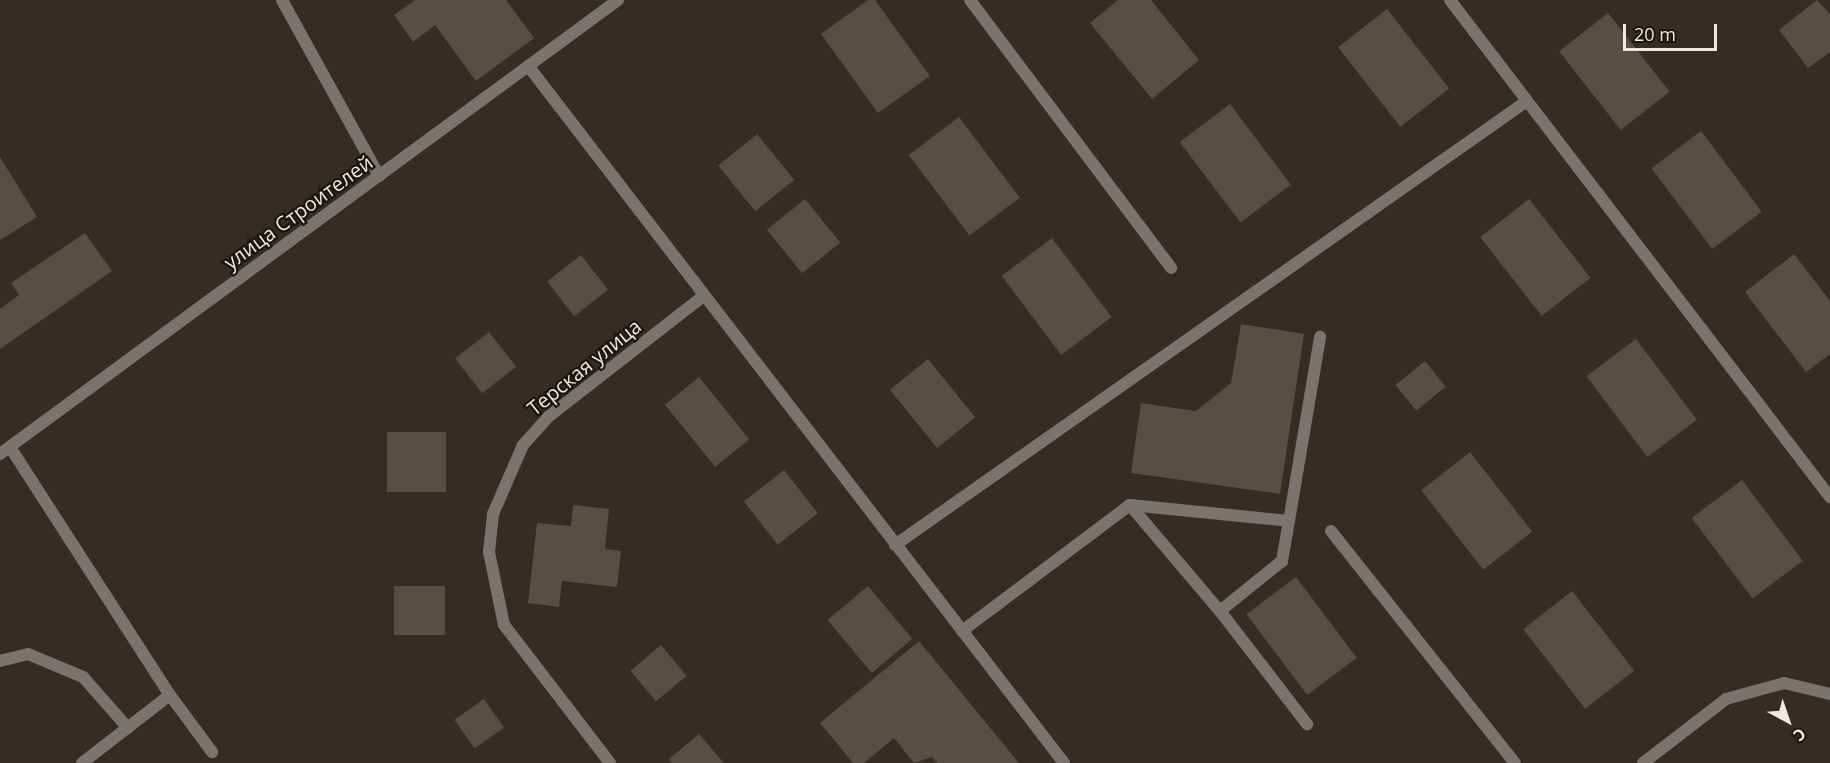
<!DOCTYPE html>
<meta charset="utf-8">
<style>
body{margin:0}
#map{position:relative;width:1830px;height:763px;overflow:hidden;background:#352d23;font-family:"Open Sans",sans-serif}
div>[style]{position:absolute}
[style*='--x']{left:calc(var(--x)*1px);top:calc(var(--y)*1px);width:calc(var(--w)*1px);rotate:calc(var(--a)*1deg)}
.building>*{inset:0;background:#574e44;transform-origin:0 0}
.lane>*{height:12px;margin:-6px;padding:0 6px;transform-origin:6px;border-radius:6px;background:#797470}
.street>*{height:12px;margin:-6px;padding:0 6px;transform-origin:6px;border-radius:6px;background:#797470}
span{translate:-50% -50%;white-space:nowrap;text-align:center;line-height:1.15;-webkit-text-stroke:4.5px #1a1612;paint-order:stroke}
.street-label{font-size:20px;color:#efe9e3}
.north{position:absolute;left:1758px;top:691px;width:60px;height:60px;-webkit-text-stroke:4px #1a1612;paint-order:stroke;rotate:140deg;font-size:16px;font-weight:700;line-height:24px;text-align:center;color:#efe9e3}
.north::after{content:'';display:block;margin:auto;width:21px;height:27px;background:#efe9e3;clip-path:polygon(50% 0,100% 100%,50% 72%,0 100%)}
.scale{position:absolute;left:1623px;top:24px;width:94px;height:27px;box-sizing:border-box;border:3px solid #efe9e3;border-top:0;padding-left:8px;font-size:18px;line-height:21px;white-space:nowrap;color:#efe9e3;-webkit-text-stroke:4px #1a1612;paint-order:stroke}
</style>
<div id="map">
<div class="building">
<div style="clip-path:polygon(415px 0,506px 0,534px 38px,476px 81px,435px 25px,413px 42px,394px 15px)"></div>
<div style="clip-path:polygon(868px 0,875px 0,930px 76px,878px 113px,821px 34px)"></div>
<div style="clip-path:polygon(1118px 0,1151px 0,1199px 60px,1152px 99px,1090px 23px)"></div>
<div style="clip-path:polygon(1817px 0,1830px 14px,1830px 52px,1808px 68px,1779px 30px)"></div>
<div style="left:1387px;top:9px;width:101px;height:62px;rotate:52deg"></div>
<div style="left:1608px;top:13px;width:100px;height:62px;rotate:52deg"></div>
<div style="left:1230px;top:104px;width:101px;height:63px;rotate:53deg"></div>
<div style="left:959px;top:117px;width:101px;height:63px;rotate:53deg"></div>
<div style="left:1701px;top:131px;width:101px;height:62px;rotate:53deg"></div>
<div style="left:757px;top:134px;width:59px;height:50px;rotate:51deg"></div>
<div style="clip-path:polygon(0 157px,37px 217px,0 240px)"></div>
<div style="left:805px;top:199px;width:56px;height:49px;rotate:51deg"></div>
<div style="left:1529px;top:199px;width:100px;height:62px;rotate:52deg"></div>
<div style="clip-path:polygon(85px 233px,112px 271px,0 349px,0 309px,19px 295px,11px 283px)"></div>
<div style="left:1052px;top:238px;width:99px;height:63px;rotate:53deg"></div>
<div style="clip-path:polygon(1794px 254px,1830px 301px,1830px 354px,1806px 372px,1745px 292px)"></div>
<div style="left:581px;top:255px;width:44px;height:43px;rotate:52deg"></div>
<div style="clip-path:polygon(1241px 324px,1304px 334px,1280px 494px,1131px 473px,1141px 403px,1196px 411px,1231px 383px)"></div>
<div style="left:489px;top:332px;width:44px;height:43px;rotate:52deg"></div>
<div style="left:1636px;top:339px;width:101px;height:62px;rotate:53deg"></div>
<div style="left:928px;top:359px;width:75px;height:49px;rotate:51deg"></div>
<div style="left:1425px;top:361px;width:33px;height:38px;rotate:51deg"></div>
<div style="left:699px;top:377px;width:80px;height:44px;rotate:51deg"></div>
<div style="left:387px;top:432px;width:59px;height:60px"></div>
<div style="left:1470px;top:452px;width:101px;height:62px;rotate:52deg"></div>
<div style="left:784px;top:470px;width:55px;height:51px;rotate:52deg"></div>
<div style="left:1742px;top:480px;width:101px;height:63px;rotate:53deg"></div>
<div style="clip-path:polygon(573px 505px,609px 509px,605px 549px,621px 551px,617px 587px,562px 581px,559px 607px,528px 603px,537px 523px,571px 526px)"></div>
<div style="left:1296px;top:577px;width:101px;height:62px;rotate:53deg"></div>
<div style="left:394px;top:586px;width:51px;height:49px"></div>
<div style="left:868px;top:586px;width:69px;height:53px;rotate:50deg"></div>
<div style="left:1572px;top:591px;width:101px;height:62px;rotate:52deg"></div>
<div style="clip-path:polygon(919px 641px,1019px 763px,937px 763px,932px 757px,914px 763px,894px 738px,864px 763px,853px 763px,820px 723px)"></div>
<div style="left:661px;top:645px;width:40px;height:40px;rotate:50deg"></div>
<div style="left:484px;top:699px;width:35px;height:36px;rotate:55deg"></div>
<div style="clip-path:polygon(699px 734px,724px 763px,672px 763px,669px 759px)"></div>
</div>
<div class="lane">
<div style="--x:282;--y:0;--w:201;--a:61.1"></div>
<div style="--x:10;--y:447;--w:295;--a:57.2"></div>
<div style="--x:1130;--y:505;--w:139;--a:49.7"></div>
<div style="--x:1289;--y:521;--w:41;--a:99.9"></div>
<div style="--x:1282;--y:561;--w:80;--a:141.1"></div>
<div style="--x:1220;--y:611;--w:143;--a:52.4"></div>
<div style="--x:1331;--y:531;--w:296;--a:51.6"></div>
<div style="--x:962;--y:631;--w:210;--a:-36.9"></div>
<div style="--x:1130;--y:505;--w:160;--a:5.7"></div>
<div style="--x:1289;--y:521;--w:187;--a:-80.4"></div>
<div style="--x:0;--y:661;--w:29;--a:-14"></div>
<div style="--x:28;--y:654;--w:60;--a:22.7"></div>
<div style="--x:83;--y:677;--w:68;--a:48.6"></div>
<div style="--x:82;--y:763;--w:111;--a:-37.7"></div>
<div style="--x:170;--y:695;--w:71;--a:53.6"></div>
</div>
<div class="street">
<div style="--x:970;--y:0;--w:335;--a:53.1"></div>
<div style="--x:1450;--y:0;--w:626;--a:52.6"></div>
<div style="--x:529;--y:67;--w:878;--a:52.45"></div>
<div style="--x:0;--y:454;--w:767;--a:-36.3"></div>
<div style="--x:895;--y:545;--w:772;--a:-35.09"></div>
<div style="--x:610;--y:763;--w:174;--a:-127.5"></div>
<div style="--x:504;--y:625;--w:75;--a:-101.6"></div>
<div style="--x:489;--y:552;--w:38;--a:-84"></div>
<div style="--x:493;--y:514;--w:75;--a:-66.5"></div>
<div style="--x:523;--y:445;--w:38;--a:-48"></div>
<div style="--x:548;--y:417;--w:195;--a:-37.9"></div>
<div style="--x:1643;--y:763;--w:105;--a:-37.6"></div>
<div style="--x:1726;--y:699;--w:60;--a:-15.4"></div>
<div style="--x:1784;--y:683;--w:47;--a:13.4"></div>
</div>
<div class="street-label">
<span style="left:298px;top:212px;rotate:-36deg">улица Строителей</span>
<span style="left:584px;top:367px;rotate:-39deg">Терская улица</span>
</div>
<div class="north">С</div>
<div class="scale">20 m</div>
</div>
